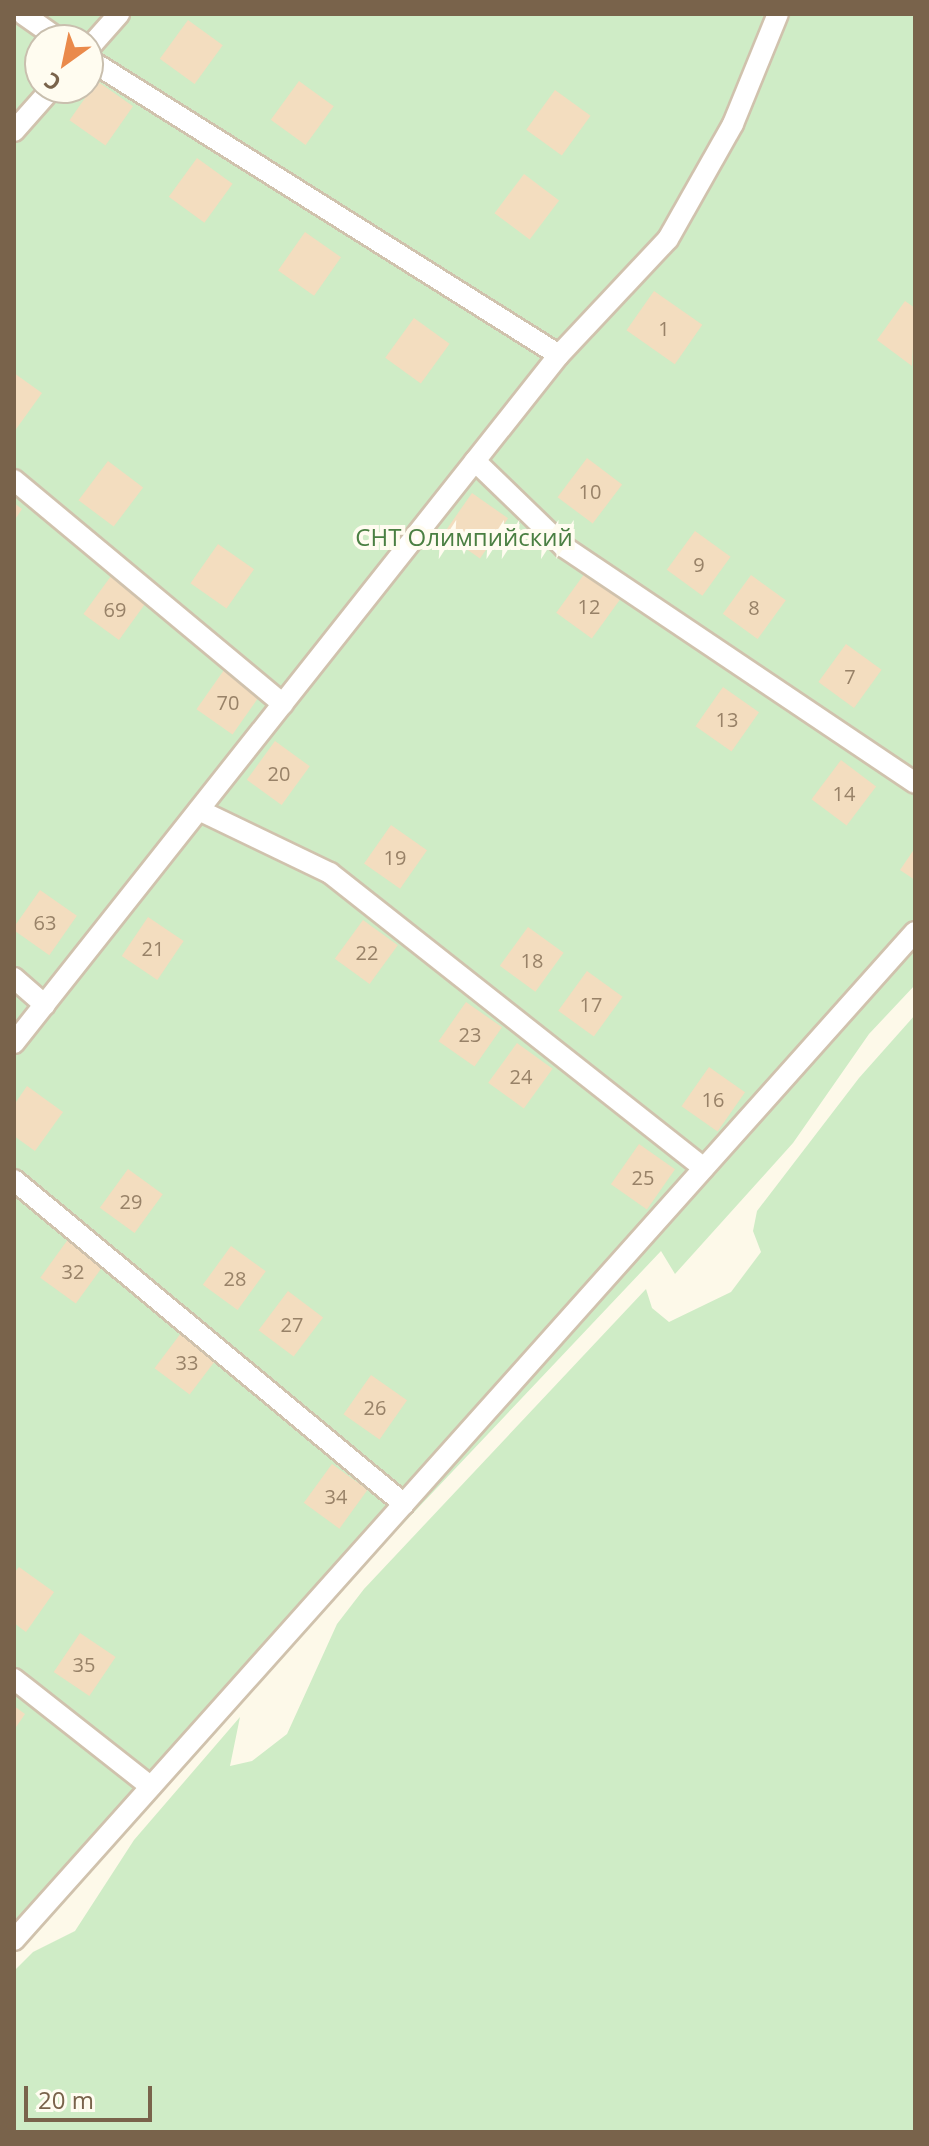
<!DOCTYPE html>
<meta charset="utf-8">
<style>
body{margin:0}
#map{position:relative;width:929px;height:2146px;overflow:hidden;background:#fdf9e9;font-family:"Open Sans",sans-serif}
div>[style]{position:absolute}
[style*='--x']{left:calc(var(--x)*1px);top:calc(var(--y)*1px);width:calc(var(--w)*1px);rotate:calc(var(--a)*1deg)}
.green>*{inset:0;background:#cfecc6}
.building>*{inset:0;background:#f3ddbf;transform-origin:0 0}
.roads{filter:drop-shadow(2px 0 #d0c2ad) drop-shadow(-2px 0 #d0c2ad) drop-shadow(0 2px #d0c2ad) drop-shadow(0 -2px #d0c2ad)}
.lane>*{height:20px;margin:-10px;padding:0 10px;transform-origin:10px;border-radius:10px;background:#fff}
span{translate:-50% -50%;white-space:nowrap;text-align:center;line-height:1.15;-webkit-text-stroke:8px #fffcf0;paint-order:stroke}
.number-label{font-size:20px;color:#988268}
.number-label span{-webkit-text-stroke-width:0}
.park-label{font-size:24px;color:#4a7f42}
.frame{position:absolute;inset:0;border:16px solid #79634b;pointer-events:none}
.north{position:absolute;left:24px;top:24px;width:80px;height:80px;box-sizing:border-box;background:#fffcf0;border:2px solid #c9bfae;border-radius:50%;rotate:213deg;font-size:22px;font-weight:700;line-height:32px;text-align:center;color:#79634b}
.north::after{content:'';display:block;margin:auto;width:28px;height:36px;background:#ea8a4b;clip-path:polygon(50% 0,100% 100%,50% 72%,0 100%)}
.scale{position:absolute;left:24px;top:2086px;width:128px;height:36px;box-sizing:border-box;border:4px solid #79634b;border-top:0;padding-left:10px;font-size:24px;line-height:28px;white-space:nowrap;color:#79634b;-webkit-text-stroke:6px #fffcf0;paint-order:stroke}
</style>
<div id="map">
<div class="green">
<div style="clip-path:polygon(evenodd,14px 14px,915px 14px,915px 985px,869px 1034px,793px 1143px,675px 1274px,661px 1251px,14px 1935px,14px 14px,40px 40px,88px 40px,88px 88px,40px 88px,40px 40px)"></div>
<div style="clip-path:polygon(915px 1015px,915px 2132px,14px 2132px,14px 1971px,33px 1952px,75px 1931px,134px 1840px,240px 1717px,230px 1766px,252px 1761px,287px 1734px,337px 1624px,364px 1589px,646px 1289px,652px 1308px,669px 1322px,731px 1292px,761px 1252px,753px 1231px,757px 1211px,859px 1078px)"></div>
</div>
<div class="building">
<div style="left:188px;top:20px;width:43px;height:48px;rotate:36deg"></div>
<div style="left:97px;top:81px;width:44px;height:48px;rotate:35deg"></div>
<div style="left:299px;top:81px;width:43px;height:48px;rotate:36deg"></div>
<div style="left:555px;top:90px;width:44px;height:49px;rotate:36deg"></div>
<div style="left:197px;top:158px;width:44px;height:48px;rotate:36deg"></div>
<div style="left:524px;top:174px;width:44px;height:49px;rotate:37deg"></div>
<div style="left:305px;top:232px;width:44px;height:47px;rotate:35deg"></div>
<div style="left:654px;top:291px;width:59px;height:48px;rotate:35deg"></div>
<div style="clip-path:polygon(905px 301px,915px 308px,912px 366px,877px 340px)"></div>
<div style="left:414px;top:318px;width:44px;height:49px;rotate:36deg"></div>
<div style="clip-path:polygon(14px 373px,42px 393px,14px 432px)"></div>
<div style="left:587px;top:458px;width:44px;height:49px;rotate:37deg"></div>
<div style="left:108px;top:461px;width:44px;height:49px;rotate:37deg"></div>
<div style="left:472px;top:493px;width:44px;height:49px;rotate:35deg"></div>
<div style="clip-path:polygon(14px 503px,22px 509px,14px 521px)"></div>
<div style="left:695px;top:531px;width:44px;height:48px;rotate:36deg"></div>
<div style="left:218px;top:544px;width:44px;height:48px;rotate:35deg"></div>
<div style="left:585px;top:573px;width:44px;height:49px;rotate:36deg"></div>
<div style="left:751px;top:575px;width:43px;height:48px;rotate:36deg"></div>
<div style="left:111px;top:576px;width:44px;height:47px;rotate:36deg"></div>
<div style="left:846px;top:644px;width:44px;height:47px;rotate:36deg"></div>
<div style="left:224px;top:670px;width:44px;height:48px;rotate:35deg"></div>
<div style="left:723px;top:687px;width:44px;height:48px;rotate:35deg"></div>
<div style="left:275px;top:741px;width:43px;height:48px;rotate:36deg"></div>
<div style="left:841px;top:760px;width:44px;height:49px;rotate:37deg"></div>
<div style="left:391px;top:825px;width:44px;height:47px;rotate:35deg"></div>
<div style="clip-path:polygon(915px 848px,915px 880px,900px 870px)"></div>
<div style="left:40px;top:890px;width:45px;height:48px;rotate:35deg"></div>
<div style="left:148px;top:917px;width:43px;height:47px;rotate:34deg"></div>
<div style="left:363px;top:920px;width:43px;height:48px;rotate:36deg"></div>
<div style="left:528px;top:927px;width:44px;height:48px;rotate:36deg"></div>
<div style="left:587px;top:971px;width:44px;height:49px;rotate:36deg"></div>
<div style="left:466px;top:1002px;width:44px;height:48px;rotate:35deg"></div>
<div style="left:517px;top:1043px;width:44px;height:49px;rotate:36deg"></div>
<div style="left:709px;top:1067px;width:44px;height:48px;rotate:35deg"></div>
<div style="clip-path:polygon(27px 1086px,63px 1112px,35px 1151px,14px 1136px,14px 1105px)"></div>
<div style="left:639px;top:1144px;width:44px;height:49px;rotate:35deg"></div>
<div style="left:128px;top:1169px;width:43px;height:48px;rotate:36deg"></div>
<div style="left:69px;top:1238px;width:44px;height:49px;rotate:36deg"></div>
<div style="left:231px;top:1246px;width:43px;height:48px;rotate:36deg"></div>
<div style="left:288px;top:1291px;width:44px;height:49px;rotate:37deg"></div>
<div style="left:184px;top:1329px;width:44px;height:49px;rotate:37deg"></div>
<div style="left:371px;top:1375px;width:44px;height:48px;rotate:35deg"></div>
<div style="left:332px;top:1464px;width:44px;height:48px;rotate:36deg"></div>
<div style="clip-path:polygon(19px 1567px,54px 1592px,26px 1632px,14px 1623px,14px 1573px)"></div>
<div style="left:80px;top:1633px;width:43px;height:47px;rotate:34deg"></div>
<div style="clip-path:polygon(14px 1706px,25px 1714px,14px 1730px)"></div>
</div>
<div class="roads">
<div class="lane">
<div style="--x:23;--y:14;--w:45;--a:35.1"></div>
<div style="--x:88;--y:49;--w:47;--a:-48.5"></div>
<div style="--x:88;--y:59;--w:556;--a:32.15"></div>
<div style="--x:14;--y:131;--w:57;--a:-48.5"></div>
<div style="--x:475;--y:461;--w:124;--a:44"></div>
<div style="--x:564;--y:547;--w:423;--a:33.9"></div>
<div style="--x:14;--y:480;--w:350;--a:39.8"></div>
<div style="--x:199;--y:810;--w:145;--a:25.7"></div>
<div style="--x:330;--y:873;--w:476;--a:38.3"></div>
<div style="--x:14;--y:978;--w:41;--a:41.1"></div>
<div style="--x:14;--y:1043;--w:878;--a:-51.62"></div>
<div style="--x:559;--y:355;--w:159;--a:-46.8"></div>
<div style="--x:668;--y:239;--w:132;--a:-60.5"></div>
<div style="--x:733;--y:124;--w:119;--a:-67.8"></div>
<div style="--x:14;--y:1180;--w:507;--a:39.72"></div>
<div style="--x:14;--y:1679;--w:174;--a:38.2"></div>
<div style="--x:14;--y:1940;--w:1352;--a:-48.21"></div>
</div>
</div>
<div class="number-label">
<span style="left:664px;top:328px">1</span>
<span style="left:590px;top:491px">10</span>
<span style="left:699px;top:564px">9</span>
<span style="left:589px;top:606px">12</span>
<span style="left:754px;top:607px">8</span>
<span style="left:115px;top:609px">69</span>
<span style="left:850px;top:676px">7</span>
<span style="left:228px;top:702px">70</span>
<span style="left:727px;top:719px">13</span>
<span style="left:279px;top:773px">20</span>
<span style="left:844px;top:793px">14</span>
<span style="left:395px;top:857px">19</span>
<span style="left:45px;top:922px">63</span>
<span style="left:153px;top:948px">21</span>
<span style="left:367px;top:952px">22</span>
<span style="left:532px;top:960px">18</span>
<span style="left:591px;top:1004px">17</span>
<span style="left:470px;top:1034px">23</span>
<span style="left:521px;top:1076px">24</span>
<span style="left:713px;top:1099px">16</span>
<span style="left:643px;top:1177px">25</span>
<span style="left:131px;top:1201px">29</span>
<span style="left:73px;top:1271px">32</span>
<span style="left:235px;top:1278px">28</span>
<span style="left:292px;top:1324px">27</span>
<span style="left:187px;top:1362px">33</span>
<span style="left:375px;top:1407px">26</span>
<span style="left:336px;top:1496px">34</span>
<span style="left:84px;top:1664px">35</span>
</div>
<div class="park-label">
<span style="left:464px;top:537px">СНТ Олимпийский</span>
</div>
<div class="frame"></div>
<div class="north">С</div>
<div class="scale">20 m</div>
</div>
